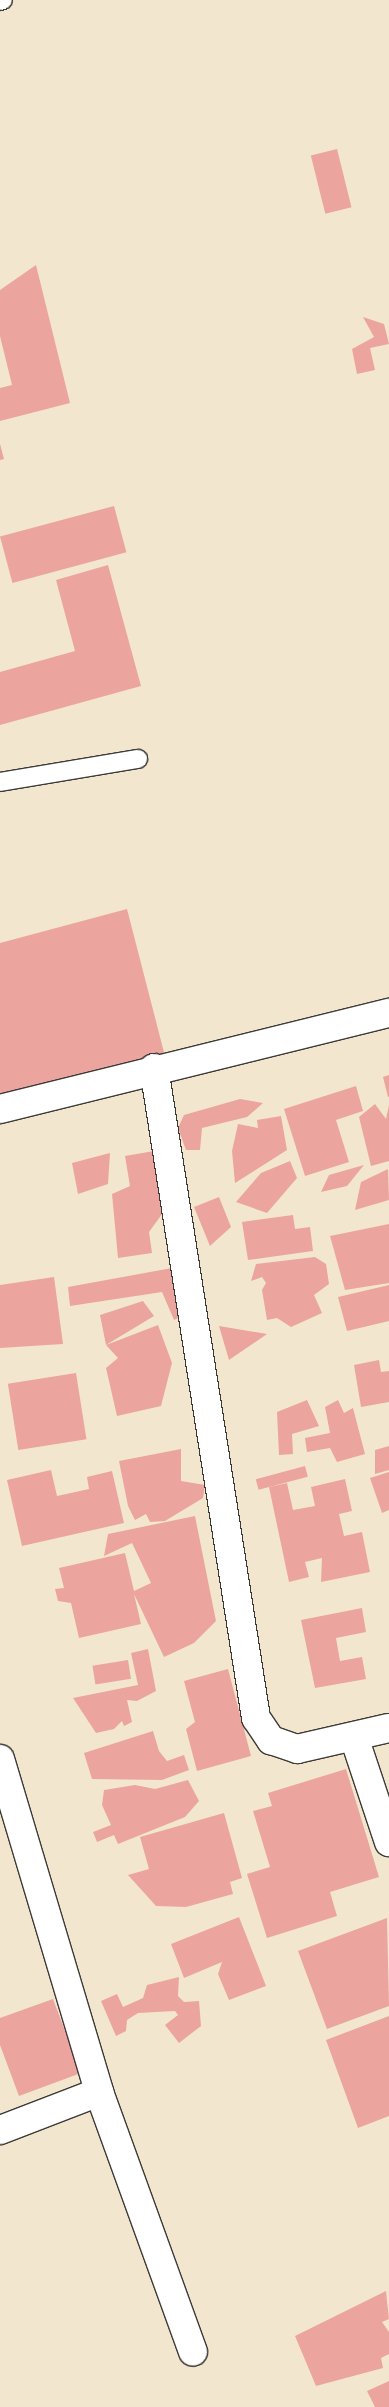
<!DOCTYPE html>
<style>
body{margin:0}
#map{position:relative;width:389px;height:2407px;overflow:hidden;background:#f2e7ce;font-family:Mali,sans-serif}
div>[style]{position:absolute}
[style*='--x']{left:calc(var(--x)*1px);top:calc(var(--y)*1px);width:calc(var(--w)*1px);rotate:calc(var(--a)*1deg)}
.building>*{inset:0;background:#eca49f;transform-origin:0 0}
.roads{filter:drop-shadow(1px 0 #3c3a37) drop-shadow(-1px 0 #3c3a37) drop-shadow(0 1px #3c3a37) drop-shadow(0 -1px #3c3a37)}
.service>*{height:18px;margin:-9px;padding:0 9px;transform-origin:9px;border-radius:9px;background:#fff}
.minor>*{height:28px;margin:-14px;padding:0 14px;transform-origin:14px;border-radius:14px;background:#fff}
span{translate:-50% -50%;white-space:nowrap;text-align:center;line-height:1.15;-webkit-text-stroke:5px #fdfcf7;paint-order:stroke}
</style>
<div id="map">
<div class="building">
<div style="left:337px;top:149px;width:60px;height:27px;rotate:76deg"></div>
<div style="clip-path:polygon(36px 265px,70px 403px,0 421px,0 388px,12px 385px,0 336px,0 290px)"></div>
<div style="clip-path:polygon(363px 317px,384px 324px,389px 344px,370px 348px,375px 370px,357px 374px,352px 349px,374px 337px)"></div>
<div style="clip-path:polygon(0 444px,4px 459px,0 460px)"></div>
<div style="left:114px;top:506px;width:48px;height:118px;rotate:75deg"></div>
<div style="clip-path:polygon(108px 565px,141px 686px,0 725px,0 672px,75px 651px,56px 580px)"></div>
<div style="clip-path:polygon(127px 909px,167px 1064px,0 1109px,0 943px)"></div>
<div style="clip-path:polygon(389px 1075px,389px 1097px,388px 1097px,383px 1077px)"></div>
<div style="clip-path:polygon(356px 1086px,363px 1111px,336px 1120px,349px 1162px,305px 1176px,284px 1109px)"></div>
<div style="clip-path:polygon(240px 1099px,263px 1103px,247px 1117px,202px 1128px,200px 1150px,186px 1150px,178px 1128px,184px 1115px)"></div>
<div style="clip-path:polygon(375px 1104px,386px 1119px,389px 1105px,389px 1161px,371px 1166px,359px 1117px)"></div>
<div style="clip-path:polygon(281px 1116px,287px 1150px,235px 1183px,232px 1151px,238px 1124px,258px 1128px,257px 1120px)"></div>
<div style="clip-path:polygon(154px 1151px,165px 1210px,149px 1232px,152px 1253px,118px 1258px,112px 1194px,130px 1186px,125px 1156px)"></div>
<div style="clip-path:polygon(110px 1153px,108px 1184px,78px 1194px,72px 1163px)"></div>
<div style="clip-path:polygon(290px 1161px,297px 1178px,267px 1213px,236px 1202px,261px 1173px)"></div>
<div style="clip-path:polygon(364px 1165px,347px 1186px,321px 1192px,329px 1175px)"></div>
<div style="clip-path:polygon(388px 1169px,389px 1200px,355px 1210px,361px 1182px)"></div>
<div style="clip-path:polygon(219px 1197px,231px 1227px,210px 1246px,194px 1207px)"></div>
<div style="clip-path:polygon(293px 1215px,295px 1229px,310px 1227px,313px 1251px,248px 1260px,242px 1222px)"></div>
<div style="clip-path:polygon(389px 1224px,389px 1283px,345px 1290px,330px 1236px)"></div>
<div style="clip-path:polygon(315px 1257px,326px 1264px,329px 1284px,314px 1295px,322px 1313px,291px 1327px,277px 1318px,267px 1320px,262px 1290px,266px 1283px,262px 1277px,251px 1281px,256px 1264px)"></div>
<div style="clip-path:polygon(172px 1268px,185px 1315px,174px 1320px,162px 1292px,70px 1306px,68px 1287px)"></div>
<div style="clip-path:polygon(54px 1277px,63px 1344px,0 1348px,0 1285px)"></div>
<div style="clip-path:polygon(389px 1285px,389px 1321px,347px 1331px,338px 1297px)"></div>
<div style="clip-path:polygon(143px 1301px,154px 1316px,106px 1345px,100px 1315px)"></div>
<div style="clip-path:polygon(158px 1325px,172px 1363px,161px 1406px,117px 1416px,106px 1368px,118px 1358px,106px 1345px)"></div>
<div style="clip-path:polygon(219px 1326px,267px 1334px,229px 1360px)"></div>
<div style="clip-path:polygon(379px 1360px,381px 1372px,389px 1371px,389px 1402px,361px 1407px,354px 1365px)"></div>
<div style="left:76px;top:1373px;width:67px;height:69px;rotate:81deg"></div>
<div style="clip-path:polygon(307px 1400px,319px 1426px,292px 1434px,293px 1454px,279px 1455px,277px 1412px)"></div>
<div style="clip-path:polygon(338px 1400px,344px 1413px,353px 1408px,365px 1454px,337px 1462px,330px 1448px,307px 1452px,305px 1438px,330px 1433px,325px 1407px)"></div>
<div style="clip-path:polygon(389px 1446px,389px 1470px,375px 1474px,375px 1450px)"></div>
<div style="clip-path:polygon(181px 1449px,181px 1481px,205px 1485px,203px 1498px,165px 1521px,150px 1522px,146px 1514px,135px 1520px,128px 1506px,119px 1461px)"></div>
<div style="left:305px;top:1466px;width:11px;height:51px;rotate:75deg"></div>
<div style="clip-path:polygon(51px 1470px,57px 1496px,89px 1489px,87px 1477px,112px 1471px,124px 1523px,22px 1546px,7px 1480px)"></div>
<div style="clip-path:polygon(389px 1472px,389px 1510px,382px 1513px,370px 1478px)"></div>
<div style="clip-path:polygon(345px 1479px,352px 1511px,339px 1514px,344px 1536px,362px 1532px,370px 1572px,321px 1582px,322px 1558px,305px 1562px,309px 1577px,289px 1582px,269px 1487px,287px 1483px,293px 1510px,315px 1506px,311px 1487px)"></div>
<div style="clip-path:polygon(195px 1516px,216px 1621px,194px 1643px,164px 1657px,134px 1594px,141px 1624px,79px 1638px,71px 1603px,58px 1601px,55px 1589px,64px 1588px,59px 1568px,125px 1553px,134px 1591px,151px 1583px,132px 1543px,104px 1556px,108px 1534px)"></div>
<div style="clip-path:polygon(362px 1608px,366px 1632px,336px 1638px,340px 1661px,362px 1657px,366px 1679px,315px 1688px,301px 1620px)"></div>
<div style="clip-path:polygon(148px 1649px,156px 1691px,137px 1701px,127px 1700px,132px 1722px,124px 1726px,122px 1721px,114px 1729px,96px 1733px,73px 1698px,138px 1685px,131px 1653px)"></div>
<div style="left:128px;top:1660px;width:19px;height:36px;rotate:81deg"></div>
<div style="clip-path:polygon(228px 1669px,251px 1756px,197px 1771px,186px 1729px,195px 1722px,184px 1681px)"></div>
<div style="clip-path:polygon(153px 1731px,159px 1751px,167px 1761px,184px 1755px,189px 1770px,162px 1780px,92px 1779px,84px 1753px)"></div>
<div style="clip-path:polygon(346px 1769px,379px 1877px,330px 1892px,337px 1916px,267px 1938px,247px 1874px,270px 1867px,253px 1811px,272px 1806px,268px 1793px)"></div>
<div style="clip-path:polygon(188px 1780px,199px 1801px,185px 1817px,118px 1844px,114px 1835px,97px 1842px,93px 1832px,111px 1825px,102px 1805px,104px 1790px,135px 1785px,155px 1789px)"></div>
<div style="clip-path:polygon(224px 1813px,242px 1878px,230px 1882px,233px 1894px,186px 1907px,156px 1906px,128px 1875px,149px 1869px,140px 1837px)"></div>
<div style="clip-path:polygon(239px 1917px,266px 1986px,229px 2000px,218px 1974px,222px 1962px,184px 1978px,171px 1944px)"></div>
<div style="clip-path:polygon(387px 1918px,389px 2006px,327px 2029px,298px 1951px)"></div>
<div style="clip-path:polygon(179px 1977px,178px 1996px,184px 2002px,199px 2001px,201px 2026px,179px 2043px,165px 2025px,178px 2015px,175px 2011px,138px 2013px,127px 2020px,126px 2031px,116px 2036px,101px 2001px,117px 1994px,123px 2007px,143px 1998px,147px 1985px)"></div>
<div style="clip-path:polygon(53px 1999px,81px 2073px,19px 2096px,0 2045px,0 2018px)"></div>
<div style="clip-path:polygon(389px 2016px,389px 2116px,358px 2128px,326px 2040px)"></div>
<div style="clip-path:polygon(386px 2291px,389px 2319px,382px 2322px,389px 2332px,389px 2354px,381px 2358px,383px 2368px,316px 2386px,295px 2336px)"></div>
<div style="clip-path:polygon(389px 2381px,389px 2407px,375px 2407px,367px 2391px)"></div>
</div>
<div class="roads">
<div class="service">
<div style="--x:0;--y:1;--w:3;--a:-18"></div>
<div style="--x:0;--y:782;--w:140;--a:-9.5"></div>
</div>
<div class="minor">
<div style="--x:154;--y:1068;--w:658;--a:81.08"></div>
<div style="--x:256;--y:1718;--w:27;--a:56"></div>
<div style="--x:271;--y:1740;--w:28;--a:19"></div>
<div style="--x:297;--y:1749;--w:94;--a:-12.9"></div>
<div style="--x:0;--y:1109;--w:401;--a:-13.9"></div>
<div style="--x:354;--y:1737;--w:111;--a:71.6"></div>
<div style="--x:0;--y:1759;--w:347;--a:73.4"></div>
<div style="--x:99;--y:2092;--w:276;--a:70.1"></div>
<div style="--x:0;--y:2130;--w:106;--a:-21"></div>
</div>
</div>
</div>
